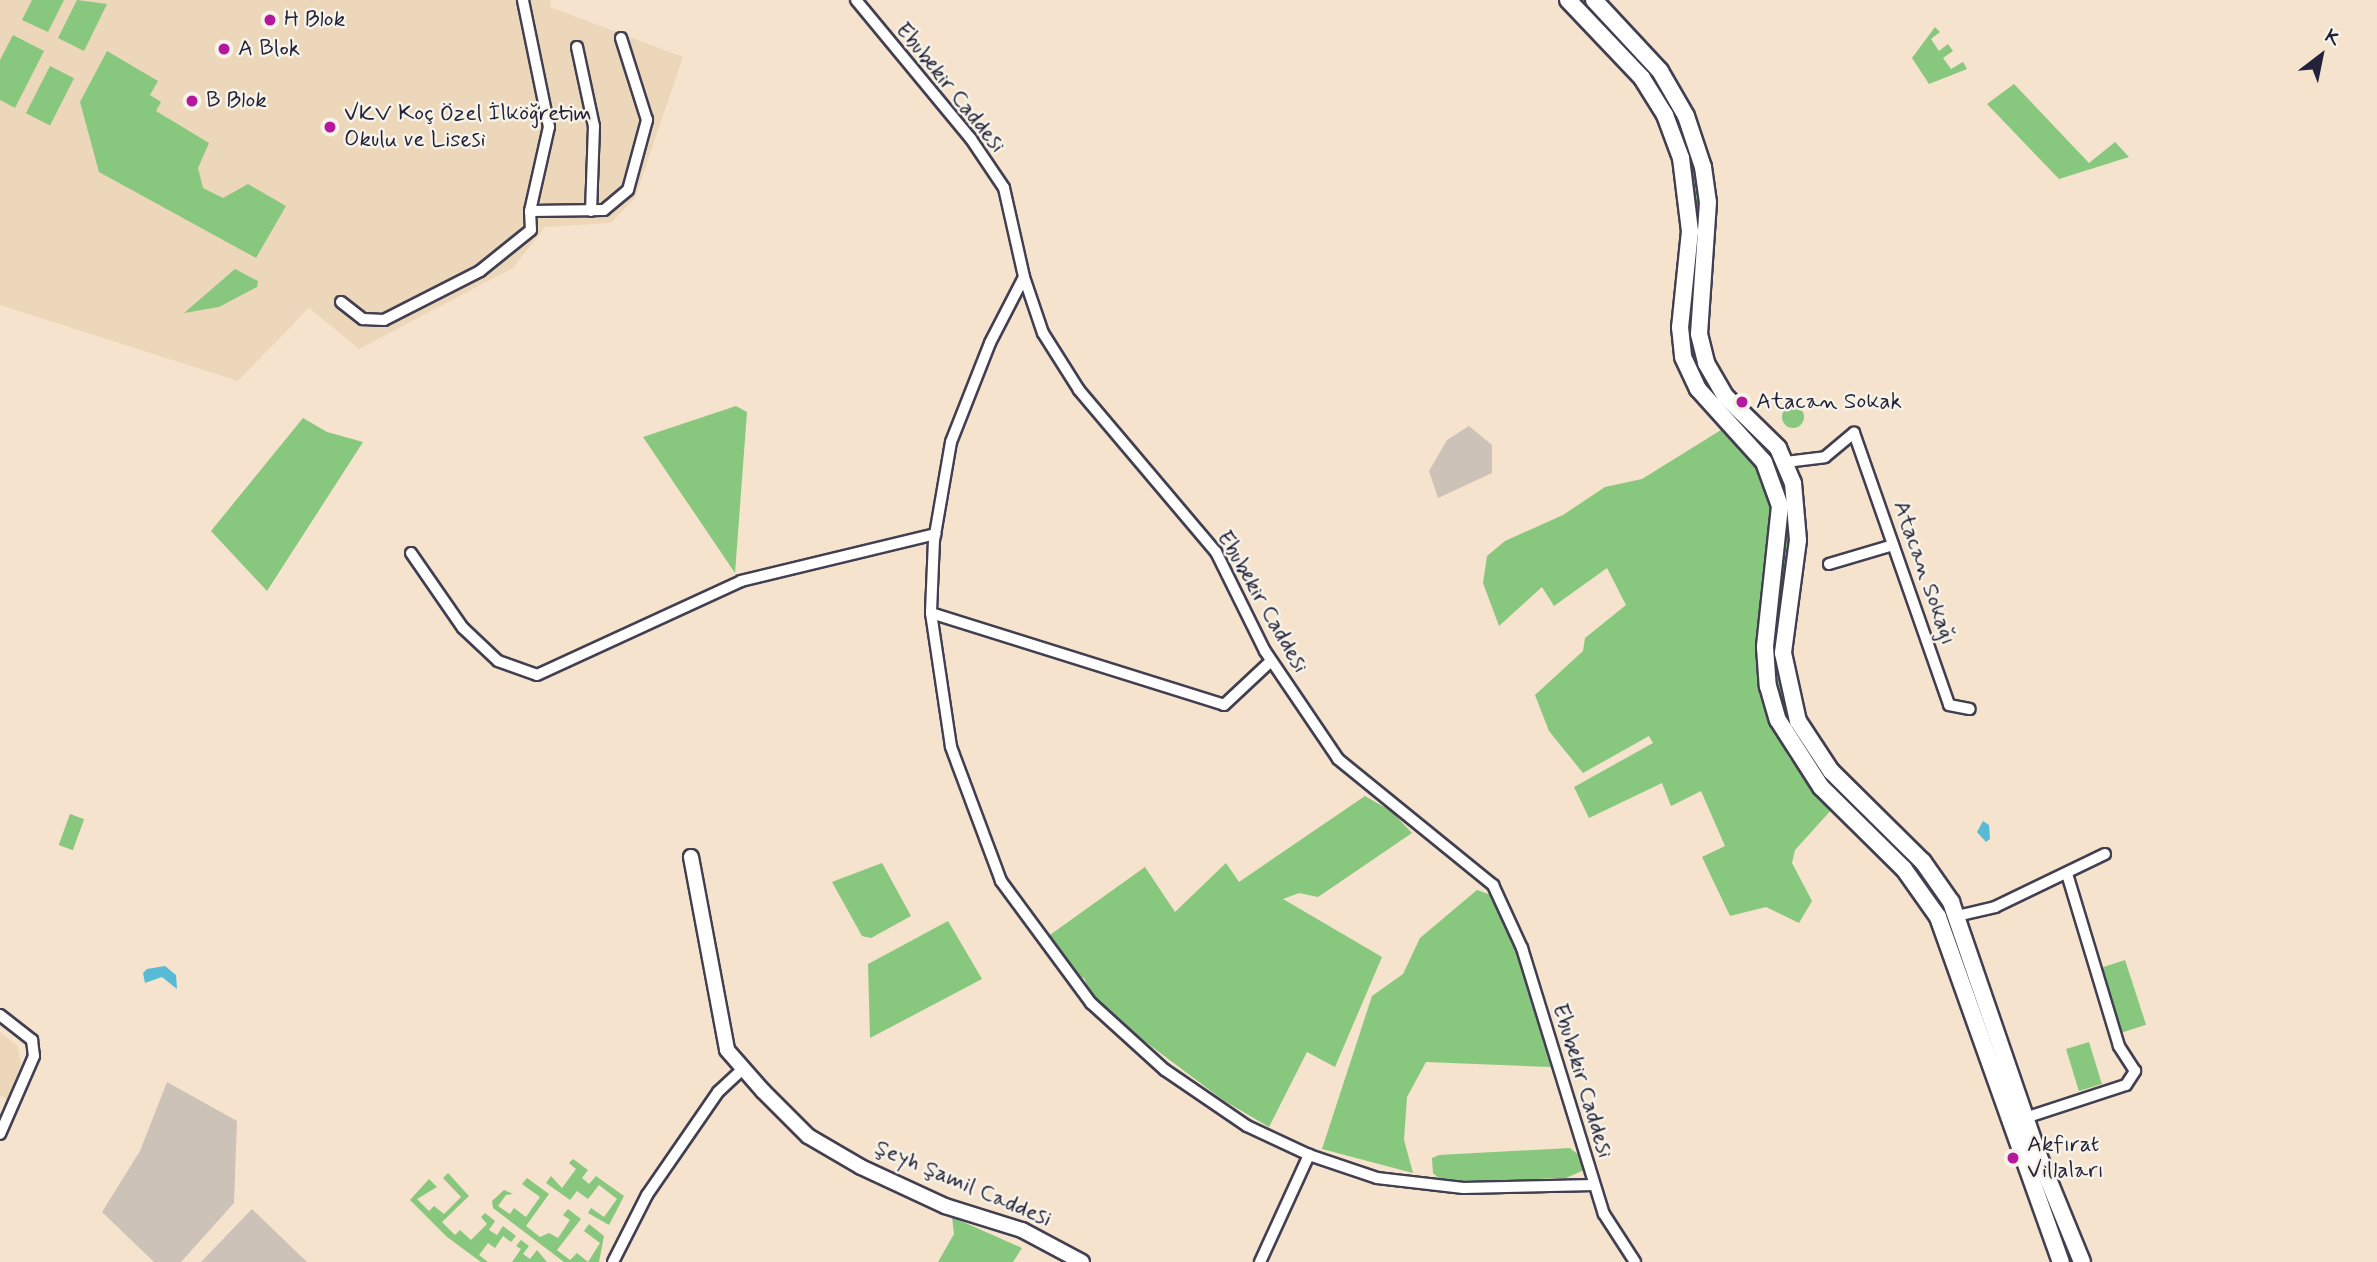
<!DOCTYPE html>
<meta charset="utf-8">
<style>
body{margin:0}
#map{position:relative;width:2377px;height:1262px;overflow:hidden;background:#f5e3cd;font-family:Mynerve,sans-serif}
div>[style]{position:absolute}
[style*='--x']{left:calc(var(--x)*1px);top:calc(var(--y)*1px);width:calc(var(--w)*1px);rotate:calc(var(--a)*1deg)}
.built>*{inset:0;background:#edd7ba}
.industrial>*{inset:0;background:#ccc2b8}
.green>*{inset:0;background:#87c77e;transform-origin:0 0}
.round{border-radius:50%}
.water>*{inset:0;background:#58bbd6}
.roads{filter:drop-shadow(2px 0 #423f51) drop-shadow(-2px 0 #423f51) drop-shadow(0 2px #423f51) drop-shadow(0 -2px #423f51)}
.street>*{height:10px;margin:-5px;padding:0 5px;transform-origin:5px;border-radius:5px;background:#fff}
.secondary>*{height:14px;margin:-7px;padding:0 7px;transform-origin:7px;border-radius:7px;background:#fff}
.primary>*{height:16px;margin:-8px;padding:0 8px;transform-origin:8px;border-radius:8px;background:#fff}
.dots>*{width:19px;height:19px;translate:-50% -50%;box-sizing:border-box;border:4px solid #f7f3e8;border-radius:50%}
span{translate:-50% -50%;white-space:nowrap;text-align:center;line-height:1.15;-webkit-text-stroke:5px #f7f3e8;paint-order:stroke}
.poi-label{font-size:23px;color:#22223b}
.left{translate:0 -50%;text-align:left}
.street-label{font-size:23px;color:#22223b}
.north{position:absolute;left:2286px;top:21px;width:70px;height:70px;-webkit-text-stroke:5px #f7f3e8;paint-order:stroke;rotate:32deg;font-size:19px;font-weight:700;line-height:28px;text-align:center;color:#22223b}
.north::after{content:'';display:block;margin:auto;width:24px;height:32px;background:#22223b;clip-path:polygon(50% 0,100% 100%,50% 72%,0 100%)}
</style>
<div id="map">
<div class="built">
<div style="clip-path:polygon(0 0,551px 0,550px 7px,683px 57px,635px 198px,611px 223px,545px 227px,513px 268px,359px 349px,309px 308px,238px 381px,0 305px)"></div>
<div style="clip-path:polygon(0 1032px,18px 1046px,21px 1065px,7px 1099px,0 1095px)"></div>
</div>
<div class="industrial">
<div style="clip-path:polygon(1469px 426px,1492px 445px,1492px 473px,1438px 498px,1429px 471px,1447px 440px)"></div>
<div style="clip-path:polygon(167px 1082px,237px 1121px,234px 1203px,181px 1262px,154px 1262px,102px 1212px,140px 1151px)"></div>
<div style="clip-path:polygon(252px 1209px,307px 1262px,201px 1262px)"></div>
</div>
<div class="green">
<div style="clip-path:polygon(32px 0,64px 0,48px 32px,22px 20px)"></div>
<div style="clip-path:polygon(77px 0,107px 4px,84px 51px,58px 38px)"></div>
<div style="clip-path:polygon(1579px 0,1586px 0,1652px 69px,1681px 120px,1696px 164px,1702px 202px,1694px 336px,1787px 480px,1793px 526px,1777px 631px,1779px 670px,1790px 716px,1824px 772px,1913px 859px,1942px 899px,1973px 977px,1968px 979px,1948px 923px,1926px 885px,1820px 776px,1783px 713px,1772px 645px,1788px 529px,1781px 479px,1766px 452px,1710px 396px,1690px 348px,1696px 195px,1671px 112px,1636px 57px)"></div>
<div style="clip-path:polygon(1935px 27px,1940px 32px,1931px 39px,1939px 51px,1948px 44px,1953px 51px,1943px 58px,1951px 69px,1963px 62px,1967px 69px,1929px 84px,1912px 58px)"></div>
<div style="clip-path:polygon(13px 35px,44px 51px,15px 108px,0 100px,0 60px)"></div>
<div style="clip-path:polygon(107px 51px,158px 81px,150px 95px,161px 102px,156px 111px,209px 143px,198px 168px,203px 188px,223px 198px,248px 184px,286px 206px,256px 258px,99px 172px,80px 102px)"></div>
<div style="left:50px;top:66px;width:27px;height:53px;rotate:27deg"></div>
<div style="clip-path:polygon(2014px 84px,2089px 163px,2115px 142px,2129px 157px,2059px 179px,1987px 104px)"></div>
<div style="clip-path:polygon(235px 269px,258px 281px,257px 287px,219px 307px,184px 313px)"></div>
<div class="round" style="left:1782px;top:406px;width:22px;height:22px"></div>
<div style="clip-path:polygon(736px 406px,747px 412px,735px 573px,643px 437px)"></div>
<div style="clip-path:polygon(303px 418px,327px 432px,363px 442px,267px 591px,211px 531px)"></div>
<div style="clip-path:polygon(1721px 430px,1727px 431px,1764px 473px,1775px 516px,1756px 649px,1770px 716px,1789px 758px,1833px 808px,1795px 850px,1792px 863px,1812px 901px,1799px 923px,1766px 907px,1730px 916px,1702px 857px,1725px 846px,1701px 791px,1671px 806px,1662px 783px,1589px 818px,1574px 787px,1653px 743px,1649px 736px,1583px 773px,1549px 731px,1535px 695px,1583px 651px,1585px 638px,1626px 605px,1607px 568px,1554px 606px,1542px 587px,1499px 626px,1483px 583px,1487px 556px,1505px 541px,1563px 515px,1605px 487px,1642px 479px)"></div>
<div style="clip-path:polygon(1365px 796px,1391px 811px,1412px 833px,1318px 897px,1299px 893px,1283px 899px,1382px 957px,1335px 1067px,1307px 1052px,1269px 1127px,1223px 1100px,1135px 1034px,1090px 993px,1084px 978px,1076px 976px,1047px 937px,1145px 867px,1175px 912px,1226px 863px,1239px 882px)"></div>
<div style="left:70px;top:814px;width:15px;height:33px;rotate:20deg"></div>
<div style="clip-path:polygon(882px 863px,911px 916px,871px 938px,862px 936px,832px 882px)"></div>
<div style="clip-path:polygon(1477px 890px,1491px 895px,1516px 948px,1551px 1067px,1426px 1062px,1407px 1097px,1404px 1140px,1413px 1173px,1322px 1149px,1372px 996px,1403px 974px,1420px 938px)"></div>
<div style="clip-path:polygon(948px 921px,982px 979px,870px 1038px,868px 964px)"></div>
<div style="left:2125px;top:960px;width:68px;height:29px;rotate:72deg"></div>
<div style="left:2089px;top:1042px;width:44px;height:24px;rotate:73deg"></div>
<div style="clip-path:polygon(1570px 1148px,1580px 1156px,1584px 1170px,1566px 1178px,1462px 1182px,1440px 1179px,1433px 1173px,1432px 1158px,1439px 1155px)"></div>
<div style="clip-path:polygon(573px 1159px,588px 1170px,582px 1178px,589px 1184px,596px 1176px,624px 1196px,609px 1225px,588px 1213px,591px 1208px,604px 1217px,617px 1199px,599px 1185px,588px 1199px,577px 1191px,570px 1200px,546px 1183px,551px 1176px,562px 1188px,576px 1169px,569px 1163px)"></div>
<div style="clip-path:polygon(448px 1173px,469px 1196px,442px 1222px,455px 1235px,460px 1230px,471px 1240px,487px 1224px,481px 1217px,485px 1213px,495px 1221px,489px 1230px,497px 1235px,503px 1226px,516px 1236px,511px 1242px,503px 1236px,495px 1248px,488px 1243px,479px 1255px,488px 1262px,481px 1262px,447px 1237px,410px 1200px,429px 1179px,437px 1187px,417px 1199px,429px 1211px,434px 1206px,444px 1214px,461px 1197px,443px 1178px)"></div>
<div style="clip-path:polygon(527px 1178px,549px 1194px,526px 1226px,540px 1237px,549px 1233px,558px 1238px,570px 1220px,563px 1215px,568px 1209px,581px 1219px,557px 1250px,570px 1260px,577px 1253px,588px 1262px,600px 1243px,584px 1231px,589px 1224px,604px 1236px,599px 1262px,564px 1262px,493px 1208px,492px 1201px,504px 1190px,513px 1194px,506px 1195px,498px 1206px,510px 1214px,514px 1208px,526px 1217px,540px 1197px,522px 1184px)"></div>
<div style="clip-path:polygon(952px 1217px,1022px 1248px,1013px 1262px,938px 1262px,954px 1234px)"></div>
<div style="clip-path:polygon(521px 1240px,529px 1246px,523px 1254px,530px 1259px,537px 1250px,547px 1262px,512px 1262px,521px 1249px,516px 1246px)"></div>
</div>
<div class="water">
<div style="clip-path:polygon(1983px 821px,1989px 825px,1990px 839px,1986px 842px,1977px 832px)"></div>
<div style="clip-path:polygon(165px 966px,176px 975px,177px 989px,162px 977px,145px 983px,143px 973px,147px 969px)"></div>
</div>
<div class="roads">
<div class="street">
<div style="--x:856;--y:0;--w:180;--a:50.4"></div>
<div style="--x:971;--y:139;--w:59;--a:56"></div>
<div style="--x:1004;--y:188;--w:91;--a:77.3"></div>
<div style="--x:1024;--y:277;--w:59;--a:71.3"></div>
<div style="--x:1043;--y:333;--w:67;--a:57.7"></div>
<div style="--x:1079;--y:390;--w:212;--a:49.8"></div>
<div style="--x:1216;--y:552;--w:110;--a:63.7"></div>
<div style="--x:1265;--y:651;--w:130;--a:55.9"></div>
<div style="--x:1338;--y:759;--w:200;--a:39.1"></div>
<div style="--x:1493;--y:885;--w:69;--a:65.3"></div>
<div style="--x:1522;--y:948;--w:278;--a:72.9"></div>
<div style="--x:1604;--y:1214;--w:57;--a:57.1"></div>
<div style="--x:577;--y:47;--w:81;--a:77.9"></div>
<div style="--x:594;--y:126;--w:85;--a:92"></div>
<div style="--x:530;--y:211;--w:74;--a:-0.8"></div>
<div style="--x:604;--y:210;--w:31;--a:-40"></div>
<div style="--x:628;--y:190;--w:73;--a:-74.8"></div>
<div style="--x:647;--y:120;--w:86;--a:-107.6"></div>
<div style="--x:1024;--y:277;--w:74;--a:117.3"></div>
<div style="--x:990;--y:343;--w:106;--a:111.5"></div>
<div style="--x:951;--y:442;--w:99;--a:99.8"></div>
<div style="--x:934;--y:540;--w:73;--a:92.4"></div>
<div style="--x:931;--y:613;--w:135;--a:81.5"></div>
<div style="--x:951;--y:747;--w:143;--a:69.5"></div>
<div style="--x:1001;--y:881;--w:152;--a:53.6"></div>
<div style="--x:1091;--y:1003;--w:100;--a:42.2"></div>
<div style="--x:1165;--y:1070;--w:99;--a:34.3"></div>
<div style="--x:1247;--y:1126;--w:68;--a:25.1"></div>
<div style="--x:1309;--y:1155;--w:72;--a:18.7"></div>
<div style="--x:1377;--y:1178;--w:87;--a:6.6"></div>
<div style="--x:1463;--y:1188;--w:131;--a:-1.3"></div>
<div style="--x:341;--y:302;--w:28;--a:38"></div>
<div style="--x:363;--y:319;--w:21;--a:3"></div>
<div style="--x:384;--y:320;--w:108;--a:-27"></div>
<div style="--x:480;--y:271;--w:65;--a:-38.8"></div>
<div style="--x:531;--y:230;--w:19;--a:-93"></div>
<div style="--x:530;--y:211;--w:86;--a:-77.3"></div>
<div style="--x:549;--y:127;--w:130;--a:-101.6"></div>
<div style="--x:1786;--y:462;--w:39;--a:-7"></div>
<div style="--x:1825;--y:457;--w:38;--a:-40"></div>
<div style="--x:1854;--y:433;--w:288;--a:70.7"></div>
<div style="--x:1949;--y:705;--w:21;--a:11"></div>
<div style="--x:411;--y:553;--w:91;--a:55.3"></div>
<div style="--x:463;--y:628;--w:48;--a:43.3"></div>
<div style="--x:498;--y:661;--w:41;--a:19.7"></div>
<div style="--x:537;--y:675;--w:225;--a:-24.7"></div>
<div style="--x:741;--y:581;--w:200;--a:-13.6"></div>
<div style="--x:1829;--y:564;--w:67;--a:-16.5"></div>
<div style="--x:931;--y:613;--w:307;--a:17.4"></div>
<div style="--x:1224;--y:705;--w:64;--a:-43.1"></div>
<div style="--x:1957;--y:916;--w:39;--a:-13"></div>
<div style="--x:1995;--y:907;--w:122;--a:-25.7"></div>
<div style="--x:0;--y:1015;--w:41;--a:38"></div>
<div style="--x:32;--y:1040;--w:16;--a:83"></div>
<div style="--x:34;--y:1056;--w:85;--a:113.6"></div>
<div style="--x:2025;--y:1118;--w:106;--a:-18.1"></div>
<div style="--x:2126;--y:1085;--w:17;--a:-57"></div>
<div style="--x:2135;--y:1071;--w:30;--a:-123"></div>
<div style="--x:2119;--y:1046;--w:180;--a:-106.8"></div>
<div style="--x:613;--y:1262;--w:75;--a:-63.1"></div>
<div style="--x:647;--y:1195;--w:125;--a:-55.4"></div>
<div style="--x:718;--y:1092;--w:34;--a:-43"></div>
<div style="--x:1260;--y:1262;--w:118;--a:-65.4"></div>
</div>
<div class="secondary">
<div style="--x:691;--y:857;--w:196;--a:79.4"></div>
<div style="--x:727;--y:1050;--w:55;--a:48.7"></div>
<div style="--x:763;--y:1091;--w:64;--a:45"></div>
<div style="--x:808;--y:1136;--w:61;--a:30.3"></div>
<div style="--x:861;--y:1167;--w:93;--a:24.9"></div>
<div style="--x:945;--y:1206;--w:81;--a:17.3"></div>
<div style="--x:1022;--y:1230;--w:68;--a:28.1"></div>
</div>
<div class="primary">
<div style="--x:1568;--y:0;--w:108;--a:46.5"></div>
<div style="--x:1642;--y:78;--w:44;--a:58.1"></div>
<div style="--x:1665;--y:115;--w:46;--a:69.6"></div>
<div style="--x:1681;--y:158;--w:74;--a:83"></div>
<div style="--x:1690;--y:231;--w:97;--a:95.9"></div>
<div style="--x:1680;--y:327;--w:30;--a:84"></div>
<div style="--x:1683;--y:357;--w:35;--a:65"></div>
<div style="--x:1698;--y:389;--w:98;--a:47.9"></div>
<div style="--x:1764;--y:462;--w:47;--a:70"></div>
<div style="--x:1780;--y:506;--w:142;--a:96.1"></div>
<div style="--x:1765;--y:647;--w:39;--a:86"></div>
<div style="--x:1768;--y:686;--w:35;--a:74"></div>
<div style="--x:1778;--y:720;--w:80;--a:57.3"></div>
<div style="--x:1821;--y:787;--w:117;--a:44.7"></div>
<div style="--x:1904;--y:869;--w:59;--a:54.7"></div>
<div style="--x:1938;--y:917;--w:366;--a:70.4"></div>
<div style="--x:1594;--y:0;--w:97;--a:47.1"></div>
<div style="--x:1660;--y:71;--w:52;--a:60"></div>
<div style="--x:1686;--y:116;--w:54;--a:71.6"></div>
<div style="--x:1703;--y:167;--w:35;--a:82"></div>
<div style="--x:1708;--y:202;--w:132;--a:93.9"></div>
<div style="--x:1699;--y:334;--w:30;--a:76"></div>
<div style="--x:1706;--y:363;--w:39;--a:60"></div>
<div style="--x:1726;--y:397;--w:73;--a:44.4"></div>
<div style="--x:1778;--y:448;--w:38;--a:67"></div>
<div style="--x:1793;--y:483;--w:57;--a:85"></div>
<div style="--x:1798;--y:540;--w:114;--a:97.6"></div>
<div style="--x:1783;--y:653;--w:70;--a:77.6"></div>
<div style="--x:1798;--y:721;--w:60;--a:56.6"></div>
<div style="--x:1831;--y:771;--w:129;--a:44.7"></div>
<div style="--x:1923;--y:862;--w:49;--a:55"></div>
<div style="--x:1951;--y:902;--w:270;--a:71"></div>
<div style="--x:2039;--y:1157;--w:113;--a:67.7"></div>
</div>
</div>
<div class="dots">
<div style="left:270px;top:20px;background:#b5179e"></div>
<div style="left:224px;top:49px;background:#b5179e"></div>
<div style="left:192px;top:101px;background:#b5179e"></div>
<div style="left:330px;top:127px;background:#b5179e"></div>
<div style="left:1742px;top:402px;background:#b5179e"></div>
<div style="left:2013px;top:1158px;background:#b5179e"></div>
</div>
<div class="poi-label">
<span class="left" style="left:284px;top:20px">H Blok</span>
<span class="left" style="left:238px;top:49px">A Blok</span>
<span class="left" style="left:206px;top:101px">B Blok</span>
<span class="left" style="left:344px;top:127px">VKV Koç Özel İlköğretim<br>Okulu ve Lisesi</span>
<span class="left" style="left:1756px;top:402px">Atacan Sokak</span>
<span class="left" style="left:2027px;top:1158px">Akfırat<br>Villaları</span>
</div>
<div class="street-label">
<span style="left:950px;top:88px;rotate:51deg">Ebubekir Caddesi</span>
<span style="left:1924px;top:573px;rotate:71deg">Atacan Sokağı</span>
<span style="left:1262px;top:602px;rotate:60deg">Ebubekir Caddesi</span>
<span style="left:1582px;top:1081px;rotate:73deg">Ebubekir Caddesi</span>
<span style="left:963px;top:1184px;rotate:23deg">Şeyh Şamil Caddesi</span>
</div>
<div class="north">K</div>
</div>
